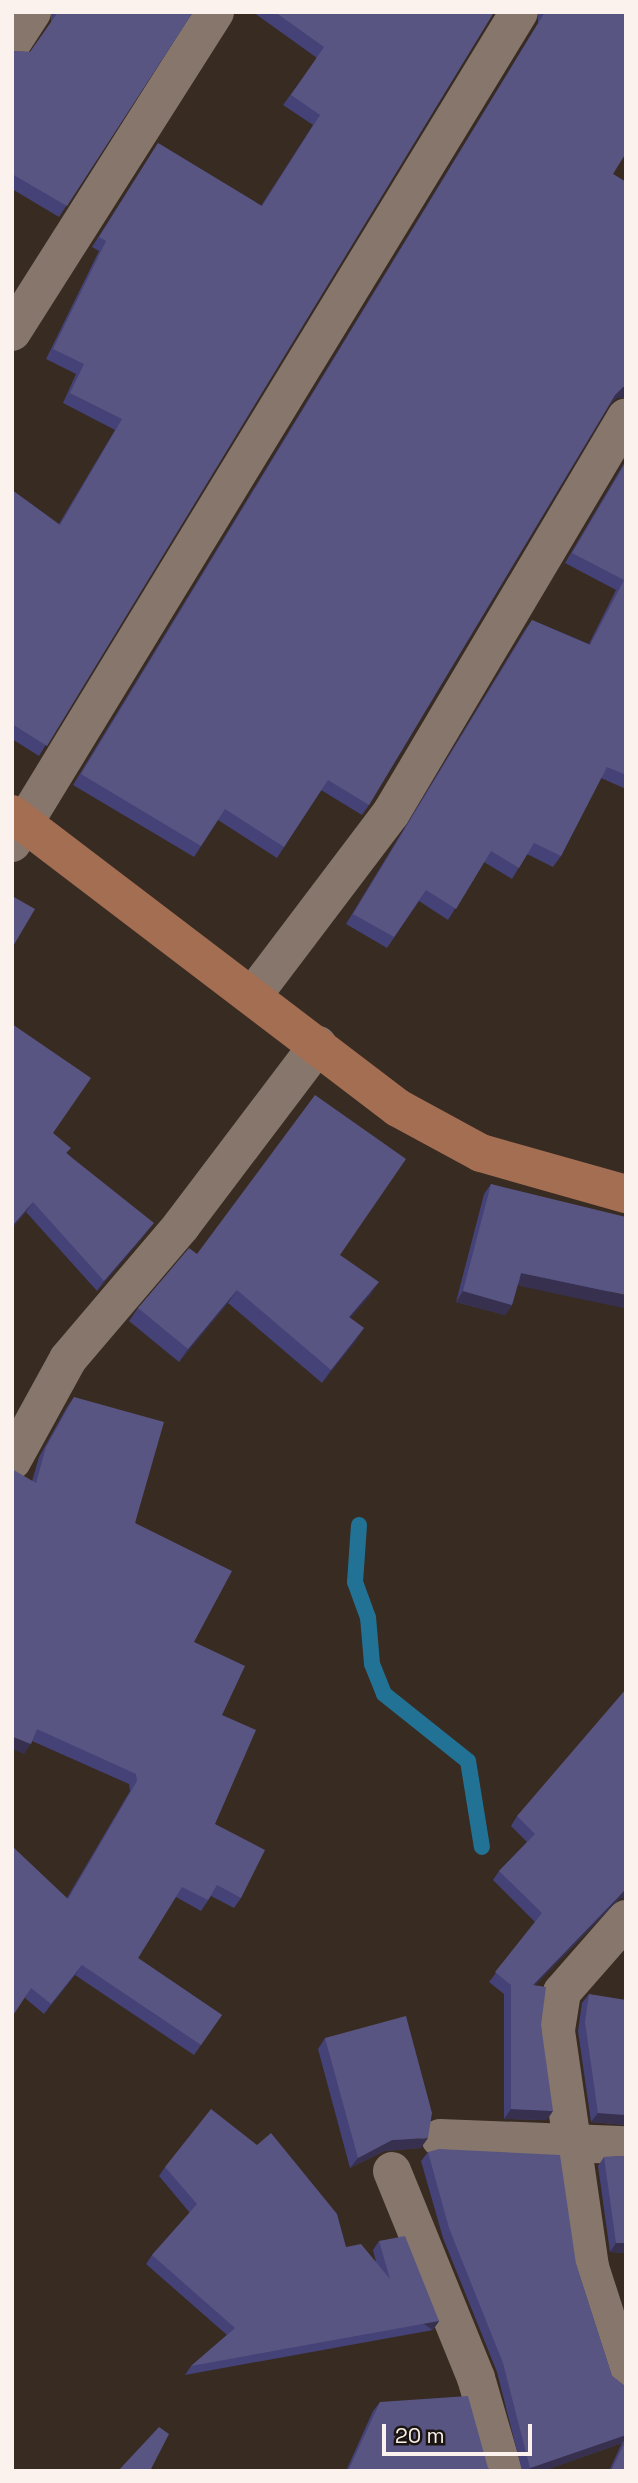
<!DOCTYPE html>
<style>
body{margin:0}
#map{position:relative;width:638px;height:2483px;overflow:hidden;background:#382b22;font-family:"Space Grotesk",sans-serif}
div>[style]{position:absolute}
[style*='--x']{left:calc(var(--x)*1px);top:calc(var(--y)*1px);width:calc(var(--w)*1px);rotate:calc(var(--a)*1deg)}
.stream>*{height:16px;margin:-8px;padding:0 8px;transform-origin:8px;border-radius:8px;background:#227296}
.minor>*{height:38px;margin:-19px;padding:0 19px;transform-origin:19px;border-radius:19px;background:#86766c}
.major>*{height:38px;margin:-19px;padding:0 19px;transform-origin:19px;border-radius:19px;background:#a46e53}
.wall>*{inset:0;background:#444276}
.shaded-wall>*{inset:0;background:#37314f;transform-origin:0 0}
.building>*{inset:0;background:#585583}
span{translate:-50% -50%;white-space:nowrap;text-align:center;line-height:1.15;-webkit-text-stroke:5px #1b1511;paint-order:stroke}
.frame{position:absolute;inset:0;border:14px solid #fcf2ed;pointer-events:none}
.scale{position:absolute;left:382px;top:2424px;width:150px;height:32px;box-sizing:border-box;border:4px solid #fcf2ed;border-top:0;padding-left:9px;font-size:21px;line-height:24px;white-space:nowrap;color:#fcf2ed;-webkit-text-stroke:5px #1b1511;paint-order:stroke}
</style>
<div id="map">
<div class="stream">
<div style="--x:359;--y:1525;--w:57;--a:94"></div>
<div style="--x:355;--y:1582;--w:37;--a:70"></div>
<div style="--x:368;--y:1617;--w:47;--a:85.1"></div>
<div style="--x:372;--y:1664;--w:32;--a:68"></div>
<div style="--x:384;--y:1694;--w:107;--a:38.6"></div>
<div style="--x:468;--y:1761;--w:87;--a:80.8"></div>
</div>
<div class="minor">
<div style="--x:12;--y:43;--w:37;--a:-57"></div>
<div style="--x:12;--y:332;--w:379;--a:-57.6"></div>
<div style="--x:12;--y:843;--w:973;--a:-58.61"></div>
<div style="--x:254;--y:994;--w:227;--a:-52.9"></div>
<div style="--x:391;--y:813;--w:460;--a:-59.3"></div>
<div style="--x:12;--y:1461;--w:116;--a:-61.2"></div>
<div style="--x:68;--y:1359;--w:175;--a:-49.6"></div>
<div style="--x:181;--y:1226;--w:227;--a:-52.9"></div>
<div style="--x:626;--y:1919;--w:97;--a:131.2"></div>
<div style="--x:562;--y:1992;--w:39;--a:99"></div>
<div style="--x:556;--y:2031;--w:238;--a:81.8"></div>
<div style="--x:590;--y:2267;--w:118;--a:72.2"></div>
<div style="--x:440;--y:2138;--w:186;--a:2.2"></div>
<div style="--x:392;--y:2171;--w:223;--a:67.9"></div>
<div style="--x:476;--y:2378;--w:97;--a:73.8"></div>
</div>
<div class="major">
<div style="--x:12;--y:814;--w:485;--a:37.3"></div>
<div style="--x:398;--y:1108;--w:94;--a:28.5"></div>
<div style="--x:481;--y:1153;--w:151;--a:15.8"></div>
</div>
<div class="wall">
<div style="clip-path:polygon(51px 12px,193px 12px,59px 217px,12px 189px,12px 51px,30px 52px,51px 23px)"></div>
<div style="clip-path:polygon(253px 12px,494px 12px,39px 756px,12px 739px,12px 490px,59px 524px,115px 430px,63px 403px,76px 374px,46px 359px,99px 251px,92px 247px,158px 143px,261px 206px,313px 125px,283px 105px,317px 58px)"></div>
<div style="clip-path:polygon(538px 12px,626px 12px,613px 174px,626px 182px,626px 398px,616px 398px,610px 404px,369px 805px,362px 815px,321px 790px,277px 858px,218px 820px,194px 857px,73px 785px,538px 23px)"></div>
<div style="clip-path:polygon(626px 460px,626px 789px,601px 778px,561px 856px,553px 867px,527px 854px,512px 879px,484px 862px,448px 920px,419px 901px,387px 948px,346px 924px,525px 630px,532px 620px,589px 644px,616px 590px,565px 563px)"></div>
<div style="clip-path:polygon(12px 1024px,53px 1133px,67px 1153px,146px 1233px,97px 1291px,26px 1212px,12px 1228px)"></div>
<div style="clip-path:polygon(491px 1184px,626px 1307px,518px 1284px,512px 1305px,505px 1315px,456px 1302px,484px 1194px)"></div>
<div style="clip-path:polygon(197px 1254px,340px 1255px,371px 1294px,350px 1318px,364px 1328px,322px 1383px,228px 1303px,179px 1362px,129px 1321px,138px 1308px)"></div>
<div style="clip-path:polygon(74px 1397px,194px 1642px,222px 1715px,215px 1824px,241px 1898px,234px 1908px,211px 1896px,201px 1911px,176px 1897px,138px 1958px,222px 2015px,194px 2055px,75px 1975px,44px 2014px,25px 1998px,67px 1898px,130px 1791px,129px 1784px,32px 1741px,24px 1754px,32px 1481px,39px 1457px,67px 1407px)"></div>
<div style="clip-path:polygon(517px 1816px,620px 1898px,535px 1985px,541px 2025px,547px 2120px,504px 2119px,504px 1994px,489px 1982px,535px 1922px,493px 1880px,499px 1871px,527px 1842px,511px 1826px)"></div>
<div style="clip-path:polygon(589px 1994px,626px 2125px,591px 2122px,578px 2031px,582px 2003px)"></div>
<div style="clip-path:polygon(325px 2038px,421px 2148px,384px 2151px,350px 2168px,318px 2049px)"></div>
<div style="clip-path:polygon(428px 2152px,576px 2264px,612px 2376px,626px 2387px,626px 2471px,609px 2471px,622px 2443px,543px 2471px,522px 2471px,497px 2372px,443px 2238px,421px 2161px)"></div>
<div style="clip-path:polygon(626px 2156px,626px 2253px,610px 2252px,598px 2166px,604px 2157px)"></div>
<div style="clip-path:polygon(165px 2167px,346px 2247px,376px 2262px,373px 2250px,379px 2241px,439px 2321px,433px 2330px,185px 2375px,191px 2366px,227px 2335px,146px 2264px,152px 2255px,190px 2213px,159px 2176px)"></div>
<div style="clip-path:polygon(380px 2402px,488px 2468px,491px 2471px,346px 2471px,373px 2411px)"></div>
</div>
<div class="shaded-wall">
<div style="clip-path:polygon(623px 387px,626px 387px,626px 398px,616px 398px,607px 406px,615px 395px)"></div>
<div style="clip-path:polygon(33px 1202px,26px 1212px,12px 1228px,12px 1226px)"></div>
<div style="clip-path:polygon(154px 1223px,146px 1233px,97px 1291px,104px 1281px)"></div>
<div style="left:521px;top:1273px;width:107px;height:13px;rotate:12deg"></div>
<div style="clip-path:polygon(379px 1282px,371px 1294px,340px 1330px,349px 1317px)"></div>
<div style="clip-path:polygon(237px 1290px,228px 1303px,179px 1362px,188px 1349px)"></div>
<div style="clip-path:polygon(463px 1291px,512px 1305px,505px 1315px,456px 1302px)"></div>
<div style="clip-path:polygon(364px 1328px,356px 1341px,322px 1383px,331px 1370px)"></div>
<div style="clip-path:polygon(13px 1737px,31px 1744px,24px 1754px,12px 1749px,12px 1738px)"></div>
<div style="clip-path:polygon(626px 1889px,626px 1899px,620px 1898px,526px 1994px,533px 1985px)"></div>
<div style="clip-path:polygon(82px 1965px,75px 1975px,44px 2014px,51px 2004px)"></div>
<div style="clip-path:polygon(511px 2109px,553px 2111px,547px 2120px,504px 2119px)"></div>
<div style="clip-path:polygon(598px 2113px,626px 2115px,626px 2125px,591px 2122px)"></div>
<div style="clip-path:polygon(428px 2138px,421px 2148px,384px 2151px,350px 2168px,358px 2158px,392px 2140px)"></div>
<div style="clip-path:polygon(616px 2243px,626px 2243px,626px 2253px,610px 2252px)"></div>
<div style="left:439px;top:2321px;width:11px;height:252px;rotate:124deg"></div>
<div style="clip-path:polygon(626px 2435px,626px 2438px,622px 2443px,543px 2471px,528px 2471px,530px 2468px)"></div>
</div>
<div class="building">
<div style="clip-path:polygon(58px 12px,193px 12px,67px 206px,12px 174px,12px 51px,30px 52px)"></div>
<div style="clip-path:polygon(275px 12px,494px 12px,47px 746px,12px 724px,12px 490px,60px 525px,122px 419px,70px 393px,84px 364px,53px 349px,106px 241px,99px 237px,158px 143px,262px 206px,320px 115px,291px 95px,324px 47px)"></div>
<div style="clip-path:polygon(545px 12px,626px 12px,626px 153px,613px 174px,626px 182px,626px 387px,623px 387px,615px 395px,369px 805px,328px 780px,284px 847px,225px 809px,201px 846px,81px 774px)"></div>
<div style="clip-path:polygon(626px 462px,626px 775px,607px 767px,561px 856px,534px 843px,519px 868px,491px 851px,456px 909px,426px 890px,394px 937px,353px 914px,532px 620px,590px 645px,624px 580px,572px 553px)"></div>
<div style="clip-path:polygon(12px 896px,35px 909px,12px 948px)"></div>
<div style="clip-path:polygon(12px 1024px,91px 1078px,53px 1133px,71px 1148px,66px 1153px,154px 1223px,104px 1281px,33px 1202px,12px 1226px)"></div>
<div style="clip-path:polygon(315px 1095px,406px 1159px,340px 1255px,379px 1282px,349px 1317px,364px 1328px,331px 1370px,237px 1290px,188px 1349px,138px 1308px,189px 1248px,197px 1254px)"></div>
<div style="clip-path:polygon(491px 1184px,626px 1217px,626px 1295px,521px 1273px,512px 1305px,463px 1291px)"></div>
<div style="clip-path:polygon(74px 1397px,164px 1422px,135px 1523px,232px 1571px,194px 1642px,245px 1666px,222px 1715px,256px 1730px,215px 1824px,265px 1850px,241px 1898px,217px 1885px,208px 1900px,182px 1887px,138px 1958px,222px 2015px,201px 2045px,82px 1965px,51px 2004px,31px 1988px,12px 2017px,12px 1846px,68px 1899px,137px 1781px,136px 1774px,37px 1729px,31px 1744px,13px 1737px,12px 1738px,12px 1469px,36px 1483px,46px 1447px)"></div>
<div style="clip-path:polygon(626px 1689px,626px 1889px,533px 1985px,546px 1987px,541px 2025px,553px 2111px,511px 2109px,511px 1985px,495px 1972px,542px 1913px,499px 1871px,535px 1834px,517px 1816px)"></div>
<div style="clip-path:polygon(589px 1994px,626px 2000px,626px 2115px,598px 2113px,585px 2022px)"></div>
<div style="clip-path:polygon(406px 2016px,432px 2113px,428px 2138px,392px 2140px,358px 2158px,325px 2038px)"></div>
<div style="clip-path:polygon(211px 2109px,257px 2145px,271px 2133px,337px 2214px,346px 2247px,361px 2244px,390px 2279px,379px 2241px,405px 2236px,439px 2321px,191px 2366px,235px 2328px,152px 2255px,197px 2204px,165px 2167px)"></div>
<div style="clip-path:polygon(439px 2149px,560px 2155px,576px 2264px,612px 2376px,626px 2387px,626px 2435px,530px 2468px,503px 2363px,449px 2228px,428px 2152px)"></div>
<div style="clip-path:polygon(626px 2156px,626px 2243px,616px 2243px,604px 2157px)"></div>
<div style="clip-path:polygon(468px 2396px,488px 2468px,491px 2471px,348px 2471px,380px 2402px)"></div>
<div style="clip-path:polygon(159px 2427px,169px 2434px,150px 2471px,118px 2471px)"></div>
<div style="clip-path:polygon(626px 2440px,626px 2471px,611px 2471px)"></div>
</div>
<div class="frame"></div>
<div class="scale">20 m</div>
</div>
